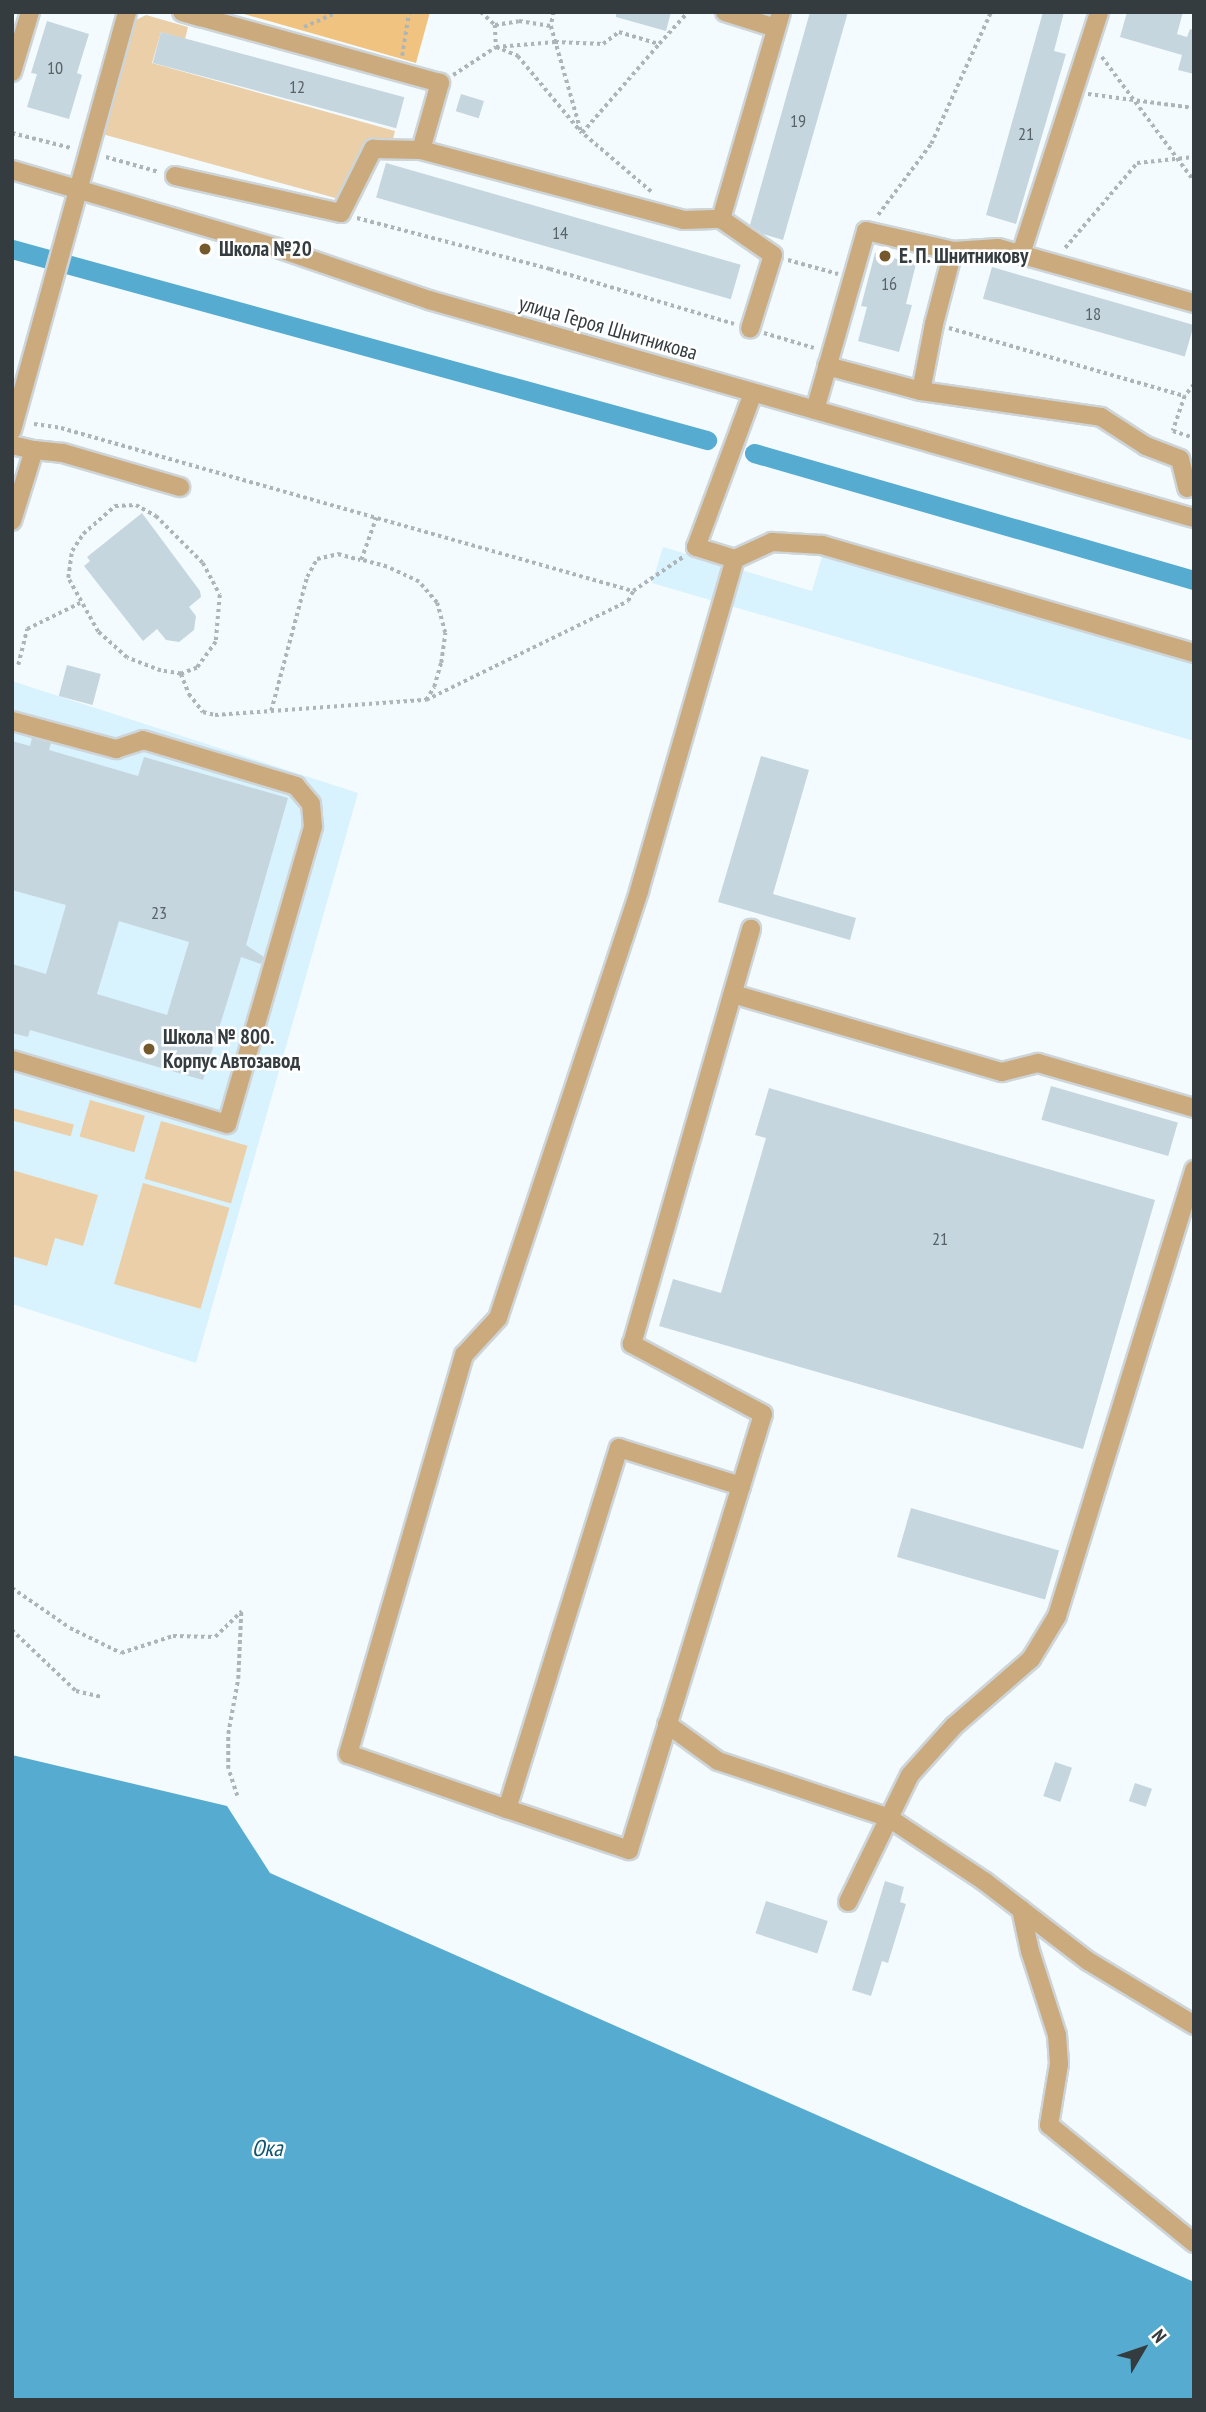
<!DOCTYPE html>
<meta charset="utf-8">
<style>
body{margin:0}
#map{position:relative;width:1206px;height:2412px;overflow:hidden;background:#f4fbff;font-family:"PT Sans Narrow",sans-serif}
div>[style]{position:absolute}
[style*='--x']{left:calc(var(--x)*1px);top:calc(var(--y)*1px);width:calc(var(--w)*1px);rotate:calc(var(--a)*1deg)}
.built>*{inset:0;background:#d8f2fe}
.green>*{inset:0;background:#eacfa8;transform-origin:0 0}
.forest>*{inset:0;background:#f0c380}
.water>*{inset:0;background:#56abd1}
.canal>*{height:19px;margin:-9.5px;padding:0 9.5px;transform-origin:9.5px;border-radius:9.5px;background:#56abd1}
.building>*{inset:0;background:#c5d6df;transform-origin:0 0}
.path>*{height:3.5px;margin-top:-1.75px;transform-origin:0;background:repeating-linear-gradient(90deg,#aeb5b8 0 3.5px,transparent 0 7px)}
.roads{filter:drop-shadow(2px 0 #ced5d9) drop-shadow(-2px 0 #ced5d9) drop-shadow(0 2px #ced5d9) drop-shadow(0 -2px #ced5d9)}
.minor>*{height:18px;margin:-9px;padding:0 9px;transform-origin:9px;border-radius:9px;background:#cbab7d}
.dots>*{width:19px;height:19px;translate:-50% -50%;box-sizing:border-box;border:4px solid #fff;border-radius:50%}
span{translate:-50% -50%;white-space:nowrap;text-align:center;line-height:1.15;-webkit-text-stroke:5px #fff;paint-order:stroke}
.number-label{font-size:18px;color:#596267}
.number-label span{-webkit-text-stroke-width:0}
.poi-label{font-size:21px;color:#353c3f;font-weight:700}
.left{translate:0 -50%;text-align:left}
.street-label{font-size:21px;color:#353c3f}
.water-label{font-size:23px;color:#0e556f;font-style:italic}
.frame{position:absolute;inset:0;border:14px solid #353c3f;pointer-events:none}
.north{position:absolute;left:1108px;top:2314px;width:70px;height:70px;-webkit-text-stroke:5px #fff;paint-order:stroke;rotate:51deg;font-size:19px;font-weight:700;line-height:28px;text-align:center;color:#353c3f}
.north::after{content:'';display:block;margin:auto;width:24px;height:32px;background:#353c3f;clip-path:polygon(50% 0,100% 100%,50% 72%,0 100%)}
</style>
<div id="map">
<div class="built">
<div style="clip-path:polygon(826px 543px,1194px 651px,1194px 741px,652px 583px,663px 547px,812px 591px)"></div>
<div style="clip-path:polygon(12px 681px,358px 793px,196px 1363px,12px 1304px)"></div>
</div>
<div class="green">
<div style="clip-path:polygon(146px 15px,188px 27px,185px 39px,161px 32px,152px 63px,395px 131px,393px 139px,367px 139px,339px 199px,102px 134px,132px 22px)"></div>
<div style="left:90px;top:1100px;width:57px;height:38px;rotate:16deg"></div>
<div style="left:12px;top:1108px;width:64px;height:12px;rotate:15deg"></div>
<div style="left:161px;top:1121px;width:90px;height:60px;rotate:16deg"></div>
<div style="clip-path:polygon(12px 1170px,98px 1195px,83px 1246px,55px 1238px,47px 1266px,12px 1256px)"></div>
<div style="left:143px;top:1183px;width:90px;height:105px;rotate:16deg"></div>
</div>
<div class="forest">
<div style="clip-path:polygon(237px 12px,430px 12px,416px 63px)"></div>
</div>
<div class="water">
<div style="clip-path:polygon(12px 1755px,227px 1806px,270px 1873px,1194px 2282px,1194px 2400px,12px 2400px)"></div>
</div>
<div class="canal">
<div style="--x:12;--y:249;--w:721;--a:15.37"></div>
<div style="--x:754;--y:453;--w:458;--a:16.1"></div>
</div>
<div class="building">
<div style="clip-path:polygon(616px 12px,671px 12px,666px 31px,616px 17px)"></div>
<div style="clip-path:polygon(810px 12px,848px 12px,783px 240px,763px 234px,750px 225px)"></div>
<div style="clip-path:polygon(1043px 12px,1064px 12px,1054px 51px,1066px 54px,1016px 224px,986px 215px)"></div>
<div style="clip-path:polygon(1127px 12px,1183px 12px,1177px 34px,1187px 37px,1190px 29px,1194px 30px,1194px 74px,1178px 70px,1182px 55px,1120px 37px)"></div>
<div style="clip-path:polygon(47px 21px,89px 34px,77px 73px,82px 75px,69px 119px,27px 107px,37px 74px,31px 73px)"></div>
<div style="left:161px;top:32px;width:252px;height:32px;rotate:15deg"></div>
<div style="left:461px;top:94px;width:24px;height:18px;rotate:17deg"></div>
<div style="left:386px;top:163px;width:369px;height:36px;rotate:16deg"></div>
<div style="clip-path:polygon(875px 253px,916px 264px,906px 304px,912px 305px,899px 352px,858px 341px,867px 307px,861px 306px)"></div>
<div style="left:992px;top:267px;width:210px;height:33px;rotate:16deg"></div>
<div style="clip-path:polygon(142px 513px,200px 591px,201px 597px,189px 607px,196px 616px,194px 630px,179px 642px,166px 640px,157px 629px,143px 641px,84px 566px,90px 561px,87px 557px)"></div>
<div style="left:67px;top:665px;width:35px;height:32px;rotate:15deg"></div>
<div style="clip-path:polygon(evenodd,32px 738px,51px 743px,49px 750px,138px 776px,144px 757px,288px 798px,246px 945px,264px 957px,261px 964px,241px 957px,203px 1080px,30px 1030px,28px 1037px,12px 1033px,12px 964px,46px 974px,66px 905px,12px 890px,12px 741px,30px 746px,32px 738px,119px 921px,189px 942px,167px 1015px,97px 994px,119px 921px)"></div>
<div style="clip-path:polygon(761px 756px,809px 770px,773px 894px,856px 918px,850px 940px,718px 902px)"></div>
<div style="left:1051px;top:1086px;width:132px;height:35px;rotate:16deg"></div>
<div style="clip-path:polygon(769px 1088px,1155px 1200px,1083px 1449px,659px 1326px,673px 1279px,721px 1293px,766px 1138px,755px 1135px)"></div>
<div style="left:911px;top:1508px;width:154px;height:51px;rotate:16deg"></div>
<div style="left:1055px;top:1762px;width:18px;height:36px;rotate:19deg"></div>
<div style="left:1135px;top:1783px;width:18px;height:19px;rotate:19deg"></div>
<div style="clip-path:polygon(885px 1881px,904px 1887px,900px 1902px,906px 1904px,888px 1963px,882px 1961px,871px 1996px,852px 1990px)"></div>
<div style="left:766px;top:1901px;width:65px;height:34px;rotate:18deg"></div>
</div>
<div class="path">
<div style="--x:481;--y:12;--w:19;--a:43"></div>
<div style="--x:495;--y:25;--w:22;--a:87"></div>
<div style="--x:496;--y:47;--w:24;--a:22"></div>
<div style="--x:518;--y:56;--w:100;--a:50.3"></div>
<div style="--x:554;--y:12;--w:14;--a:102"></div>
<div style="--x:551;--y:26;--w:109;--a:74.1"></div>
<div style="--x:495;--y:25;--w:24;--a:-9"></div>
<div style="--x:519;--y:21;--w:32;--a:9"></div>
<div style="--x:304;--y:27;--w:36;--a:-24"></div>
<div style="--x:402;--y:56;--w:45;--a:-81"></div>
<div style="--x:1102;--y:57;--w:154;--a:53.4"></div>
<div style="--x:453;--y:75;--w:51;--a:-33.1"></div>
<div style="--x:496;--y:47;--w:59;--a:-4.8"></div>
<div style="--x:555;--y:42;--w:48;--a:2.4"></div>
<div style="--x:603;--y:44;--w:20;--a:-37"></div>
<div style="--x:619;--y:32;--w:42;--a:16.7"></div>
<div style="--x:659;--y:44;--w:43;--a:-47.8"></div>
<div style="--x:1088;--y:94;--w:107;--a:7.5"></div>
<div style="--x:12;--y:133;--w:61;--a:14.3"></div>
<div style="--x:106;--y:157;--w:55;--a:15.8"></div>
<div style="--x:651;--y:192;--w:91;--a:-139.5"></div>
<div style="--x:582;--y:133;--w:118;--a:-49.1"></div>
<div style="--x:878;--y:215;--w:89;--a:-53.3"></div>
<div style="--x:931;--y:144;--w:145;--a:-65.6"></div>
<div style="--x:357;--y:218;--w:200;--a:14.8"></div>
<div style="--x:550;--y:269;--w:192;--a:16.6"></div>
<div style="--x:1065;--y:248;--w:111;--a:-49.7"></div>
<div style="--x:1137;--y:163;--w:57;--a:-6"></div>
<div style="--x:788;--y:260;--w:52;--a:15.6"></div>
<div style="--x:949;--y:328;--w:246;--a:16.1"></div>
<div style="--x:764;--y:333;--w:52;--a:16.7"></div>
<div style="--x:1194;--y:385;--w:14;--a:129"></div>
<div style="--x:1185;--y:396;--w:37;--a:109"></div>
<div style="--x:1173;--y:431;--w:22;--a:18"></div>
<div style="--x:34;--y:424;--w:27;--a:8"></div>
<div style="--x:61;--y:428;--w:595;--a:15.91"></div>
<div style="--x:633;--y:591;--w:60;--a:-34.2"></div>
<div style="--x:18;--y:665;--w:37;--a:-76"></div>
<div style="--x:27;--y:629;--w:59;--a:-26.1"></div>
<div style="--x:181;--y:674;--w:20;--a:-171"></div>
<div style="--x:161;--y:671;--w:36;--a:-159"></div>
<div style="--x:127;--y:658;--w:39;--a:-138"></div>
<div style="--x:98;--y:632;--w:62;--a:-119.1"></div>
<div style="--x:68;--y:578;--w:27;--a:-82"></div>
<div style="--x:72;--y:551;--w:20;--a:-57"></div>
<div style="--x:83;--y:534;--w:43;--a:-41.2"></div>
<div style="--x:115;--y:506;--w:21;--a:-3"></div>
<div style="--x:136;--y:505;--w:23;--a:29"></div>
<div style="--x:156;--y:516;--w:66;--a:45"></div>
<div style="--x:203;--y:563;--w:36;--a:62"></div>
<div style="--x:220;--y:595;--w:47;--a:94.9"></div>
<div style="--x:216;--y:642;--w:32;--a:126"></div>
<div style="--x:197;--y:668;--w:17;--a:159"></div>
<div style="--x:181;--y:674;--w:22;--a:68"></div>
<div style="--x:189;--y:694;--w:23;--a:52"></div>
<div style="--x:203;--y:712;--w:12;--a:14"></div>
<div style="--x:215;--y:715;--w:212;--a:-4.1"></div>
<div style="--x:426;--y:700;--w:15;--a:-58"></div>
<div style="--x:434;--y:687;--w:25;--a:-74"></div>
<div style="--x:441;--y:663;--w:30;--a:-82"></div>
<div style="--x:445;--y:633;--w:31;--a:-105"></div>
<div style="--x:437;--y:603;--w:28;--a:-131"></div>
<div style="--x:419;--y:582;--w:35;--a:-155"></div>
<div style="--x:387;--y:567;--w:27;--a:-165"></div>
<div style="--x:361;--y:560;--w:45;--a:-70.3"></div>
<div style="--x:426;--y:700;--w:225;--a:-26.1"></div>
<div style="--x:628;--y:601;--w:11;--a:-63"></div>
<div style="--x:271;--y:711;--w:139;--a:-75"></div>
<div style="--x:307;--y:577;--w:21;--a:-61"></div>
<div style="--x:317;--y:559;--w:22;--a:-13"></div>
<div style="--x:338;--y:554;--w:23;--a:15"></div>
<div style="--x:12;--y:1588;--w:70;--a:34.6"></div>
<div style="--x:70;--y:1628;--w:57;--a:26.1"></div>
<div style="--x:121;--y:1653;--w:55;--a:-18.1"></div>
<div style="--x:173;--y:1636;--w:42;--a:1.4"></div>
<div style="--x:215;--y:1637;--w:37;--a:-44"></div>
<div style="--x:12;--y:1630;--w:88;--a:43.6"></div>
<div style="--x:76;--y:1691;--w:26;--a:13"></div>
<div style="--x:237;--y:1796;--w:28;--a:-108"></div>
<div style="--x:228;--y:1769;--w:35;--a:-90"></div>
<div style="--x:228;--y:1734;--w:56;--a:-79.7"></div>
<div style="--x:238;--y:1679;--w:66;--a:-87.4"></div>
</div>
<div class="roads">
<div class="minor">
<div style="--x:182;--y:12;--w:19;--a:16"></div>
<div style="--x:200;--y:17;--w:5;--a:-68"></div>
<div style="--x:725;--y:12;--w:53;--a:17.4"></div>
<div style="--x:12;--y:72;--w:63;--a:-73.3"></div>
<div style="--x:421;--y:150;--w:272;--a:14.9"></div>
<div style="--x:684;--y:220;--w:37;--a:-2"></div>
<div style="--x:721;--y:219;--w:216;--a:-73.8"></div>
<div style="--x:12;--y:170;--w:276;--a:16.4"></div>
<div style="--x:277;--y:248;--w:161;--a:18.9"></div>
<div style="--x:429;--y:300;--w:795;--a:15.91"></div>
<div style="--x:175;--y:176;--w:170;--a:12.6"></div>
<div style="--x:341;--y:213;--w:72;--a:-63.4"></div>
<div style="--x:373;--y:149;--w:48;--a:1.2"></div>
<div style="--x:421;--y:150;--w:70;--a:-74.2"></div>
<div style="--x:440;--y:83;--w:249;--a:-164.6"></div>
<div style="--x:721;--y:219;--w:63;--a:34.7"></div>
<div style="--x:773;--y:255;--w:77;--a:107.3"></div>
<div style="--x:1021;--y:254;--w:254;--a:-72.1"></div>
<div style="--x:827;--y:366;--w:97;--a:14.9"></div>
<div style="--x:921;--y:391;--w:68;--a:-79"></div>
<div style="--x:934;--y:324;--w:75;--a:-75.4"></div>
<div style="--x:921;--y:391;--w:182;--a:8.2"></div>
<div style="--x:1101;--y:417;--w:54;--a:32.8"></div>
<div style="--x:1146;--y:446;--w:36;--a:21"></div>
<div style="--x:1180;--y:459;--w:30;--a:76"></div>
<div style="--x:753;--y:393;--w:164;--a:110.3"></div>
<div style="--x:696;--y:547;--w:41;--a:17.1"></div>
<div style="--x:735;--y:559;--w:41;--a:-24.7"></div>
<div style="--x:772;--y:542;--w:50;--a:3.4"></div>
<div style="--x:822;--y:545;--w:387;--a:16.2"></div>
<div style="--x:815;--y:410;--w:186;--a:-74.1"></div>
<div style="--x:866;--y:231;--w:89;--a:12.9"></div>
<div style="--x:953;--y:251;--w:45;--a:-3.8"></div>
<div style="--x:998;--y:248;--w:204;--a:15.7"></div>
<div style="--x:12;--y:430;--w:434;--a:-74.6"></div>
<div style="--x:12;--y:445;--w:23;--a:13"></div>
<div style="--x:34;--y:450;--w:74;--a:107.2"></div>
<div style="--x:34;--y:450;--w:29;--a:6"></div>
<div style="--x:63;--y:453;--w:122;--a:16.2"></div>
<div style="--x:12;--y:721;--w:108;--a:15.1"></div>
<div style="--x:116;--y:749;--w:28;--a:-18"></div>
<div style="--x:143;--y:740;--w:160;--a:16.7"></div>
<div style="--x:296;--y:786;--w:23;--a:50"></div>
<div style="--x:311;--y:804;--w:23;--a:85"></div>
<div style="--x:313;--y:827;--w:309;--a:106.1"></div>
<div style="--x:227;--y:1124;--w:224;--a:-163.4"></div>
<div style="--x:733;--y:994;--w:280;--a:16.2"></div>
<div style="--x:1002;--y:1072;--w:37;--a:-14"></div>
<div style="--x:1038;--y:1063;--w:162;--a:16.1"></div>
<div style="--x:741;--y:1486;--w:75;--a:-73"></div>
<div style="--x:763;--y:1414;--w:149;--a:-151.9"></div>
<div style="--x:632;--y:1344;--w:432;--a:-74"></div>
<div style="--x:667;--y:1724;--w:63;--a:36"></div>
<div style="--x:718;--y:1761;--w:180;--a:18.4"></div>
<div style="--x:889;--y:1818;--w:114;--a:33.6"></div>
<div style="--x:984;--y:1881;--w:131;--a:37.6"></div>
<div style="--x:1088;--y:1961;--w:124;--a:31.1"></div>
<div style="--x:507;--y:1809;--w:378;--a:-72.8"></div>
<div style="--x:619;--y:1448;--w:128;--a:17.3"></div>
<div style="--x:741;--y:1486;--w:381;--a:107.1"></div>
<div style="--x:629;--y:1850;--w:129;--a:-161.4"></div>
<div style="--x:507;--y:1809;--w:168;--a:-160.9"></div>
<div style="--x:348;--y:1754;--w:416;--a:-73.8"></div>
<div style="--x:464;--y:1355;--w:50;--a:-47.4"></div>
<div style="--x:498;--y:1318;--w:450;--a:-71.7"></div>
<div style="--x:639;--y:891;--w:346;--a:-73.9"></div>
<div style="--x:848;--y:1902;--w:141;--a:-64"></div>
<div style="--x:910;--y:1775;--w:66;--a:-48.1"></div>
<div style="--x:954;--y:1726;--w:102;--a:-41"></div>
<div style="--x:1031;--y:1659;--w:50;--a:-58.8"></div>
<div style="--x:1057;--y:1616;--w:467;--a:-72.9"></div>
<div style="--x:1021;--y:1909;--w:43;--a:77.9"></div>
<div style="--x:1030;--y:1951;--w:88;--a:72.2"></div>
<div style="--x:1057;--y:2035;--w:29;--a:86"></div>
<div style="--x:1059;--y:2064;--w:62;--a:99.3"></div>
<div style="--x:1049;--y:2125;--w:187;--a:39.1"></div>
</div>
</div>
<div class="dots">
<div style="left:205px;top:249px;background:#75582c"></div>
<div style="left:885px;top:256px;background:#75582c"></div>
<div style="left:149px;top:1049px;background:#75582c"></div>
</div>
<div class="number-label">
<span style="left:55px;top:68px">10</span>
<span style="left:297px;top:87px">12</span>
<span style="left:798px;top:121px">19</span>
<span style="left:1026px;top:134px">21</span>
<span style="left:560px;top:233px">14</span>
<span style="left:889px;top:284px">16</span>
<span style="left:1093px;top:314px">18</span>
<span style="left:159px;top:913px">23</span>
<span style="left:940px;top:1239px">21</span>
</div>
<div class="poi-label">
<span class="left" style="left:219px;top:249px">Школа №20</span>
<span class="left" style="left:899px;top:256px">Е. П. Шнитникову</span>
<span class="left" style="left:163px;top:1049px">Школа № 800.<br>Корпус Автозавод</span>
</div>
<div class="street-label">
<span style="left:608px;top:328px;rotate:16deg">улица Героя Шнитникова</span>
</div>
<div class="water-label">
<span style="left:267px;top:2148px">Ока</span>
</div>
<div class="frame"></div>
<div class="north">N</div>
</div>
